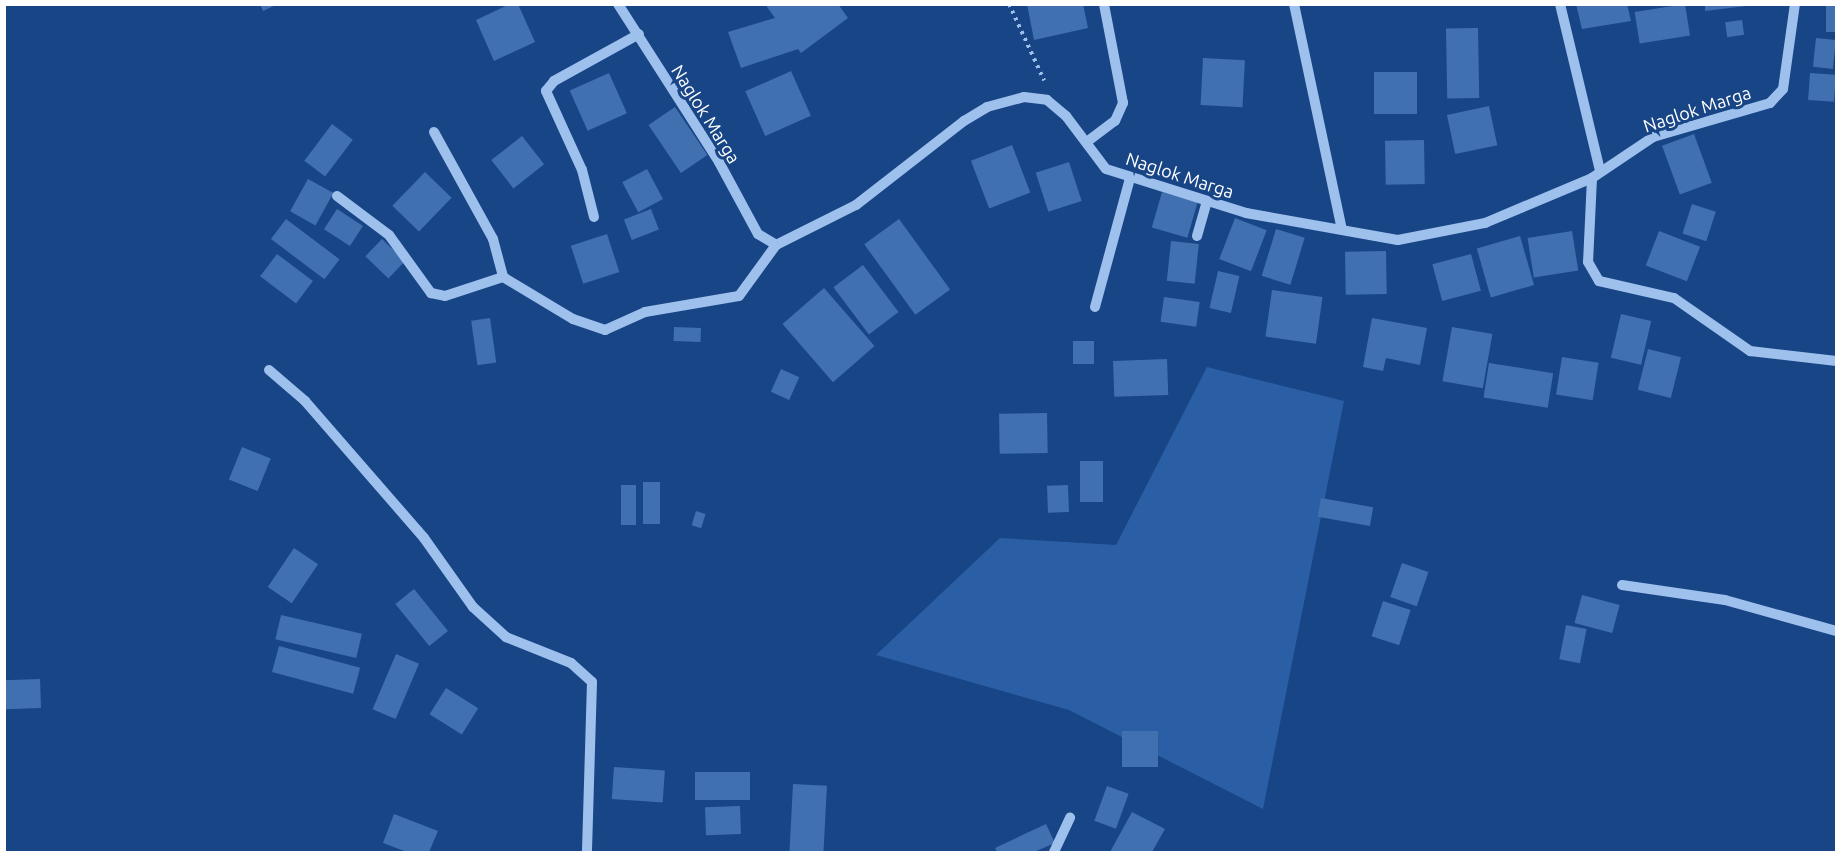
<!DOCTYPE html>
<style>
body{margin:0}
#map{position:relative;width:1841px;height:857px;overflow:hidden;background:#184586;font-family:Ubuntu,sans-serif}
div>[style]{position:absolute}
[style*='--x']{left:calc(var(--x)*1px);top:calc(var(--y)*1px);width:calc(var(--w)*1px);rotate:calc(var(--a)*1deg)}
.green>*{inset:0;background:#2a5fa5}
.building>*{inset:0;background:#4070b0;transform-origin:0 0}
.path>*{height:4px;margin-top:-2px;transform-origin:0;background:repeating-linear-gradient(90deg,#9ec0ed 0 3px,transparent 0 7.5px)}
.minor>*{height:10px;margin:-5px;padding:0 5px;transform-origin:5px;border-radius:5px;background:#9ec0ed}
span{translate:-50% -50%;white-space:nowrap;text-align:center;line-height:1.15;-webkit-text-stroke:6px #184586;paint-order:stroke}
.street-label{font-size:18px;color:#fff}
.frame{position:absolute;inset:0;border:6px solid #fff;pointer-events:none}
</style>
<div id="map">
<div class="green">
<div style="clip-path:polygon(1207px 367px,1344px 401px,1263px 809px,1069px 710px,876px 655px,1000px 538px,1116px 545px)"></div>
</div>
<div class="building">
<div style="clip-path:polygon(260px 4px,278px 4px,263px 11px)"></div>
<div style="clip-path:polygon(510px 4px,518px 4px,535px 42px,494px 61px,476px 20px)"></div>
<div style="clip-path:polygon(765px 4px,838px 4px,848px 18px,801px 53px,798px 49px,741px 68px,728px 32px,775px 18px)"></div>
<div style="clip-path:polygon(1027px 4px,1083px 4px,1088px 28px,1034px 40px)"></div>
<div style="clip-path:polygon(1576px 4px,1627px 4px,1631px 21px,1582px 29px)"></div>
<div style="left:1685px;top:4px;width:32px;height:51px;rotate:81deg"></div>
<div style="clip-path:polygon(1705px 4px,1746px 4px,1746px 6px,1705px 11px)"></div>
<div style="left:1826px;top:4px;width:10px;height:28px"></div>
<div style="left:1742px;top:20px;width:15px;height:17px;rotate:82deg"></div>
<div style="left:1478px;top:28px;width:70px;height:32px;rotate:89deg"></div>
<div style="left:1816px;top:38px;width:20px;height:29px;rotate:6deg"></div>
<div style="left:1203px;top:58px;width:42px;height:47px;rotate:3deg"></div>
<div style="left:791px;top:71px;width:49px;height:50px;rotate:66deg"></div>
<div style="left:1374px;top:72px;width:43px;height:42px"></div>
<div style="left:609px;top:73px;width:44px;height:43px;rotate:66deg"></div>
<div style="left:1810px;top:73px;width:26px;height:27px;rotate:4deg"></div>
<div style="left:1489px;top:106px;width:40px;height:43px;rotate:78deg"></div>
<div style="left:675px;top:107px;width:58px;height:32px;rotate:56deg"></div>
<div style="left:332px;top:124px;width:26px;height:46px;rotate:37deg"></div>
<div style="left:1694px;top:134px;width:52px;height:34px;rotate:70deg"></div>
<div style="left:522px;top:136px;width:36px;height:39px;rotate:52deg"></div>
<div style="left:1424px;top:140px;width:44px;height:39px;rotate:89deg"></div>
<div style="left:1012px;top:145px;width:51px;height:44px;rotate:69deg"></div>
<div style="left:1069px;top:162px;width:41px;height:35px;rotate:72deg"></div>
<div style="left:647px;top:169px;width:34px;height:28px;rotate:62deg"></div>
<div style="left:425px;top:172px;width:37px;height:47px;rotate:44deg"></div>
<div style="left:308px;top:179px;width:29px;height:37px;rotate:29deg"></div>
<div style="left:1162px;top:192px;width:37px;height:37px;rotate:16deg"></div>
<div style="left:1692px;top:204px;width:25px;height:31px;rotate:18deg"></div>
<div style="left:337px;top:209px;width:31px;height:24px;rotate:33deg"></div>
<div style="left:651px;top:209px;width:22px;height:29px;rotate:69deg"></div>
<div style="left:1235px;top:218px;width:34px;height:44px;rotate:21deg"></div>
<div style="left:286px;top:219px;width:67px;height:25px;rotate:37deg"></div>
<div style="left:899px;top:219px;width:87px;height:43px;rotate:54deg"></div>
<div style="left:1276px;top:229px;width:30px;height:49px;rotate:17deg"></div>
<div style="left:1572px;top:231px;width:40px;height:45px;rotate:81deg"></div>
<div style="left:1659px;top:231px;width:44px;height:37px;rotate:21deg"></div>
<div style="left:607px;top:234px;width:40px;height:38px;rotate:72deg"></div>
<div style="left:1520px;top:236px;width:51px;height:45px;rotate:74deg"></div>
<div style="left:382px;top:239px;width:32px;height:24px;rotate:44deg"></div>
<div style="left:1171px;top:241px;width:28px;height:40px;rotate:6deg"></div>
<div style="left:1386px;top:251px;width:43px;height:41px;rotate:89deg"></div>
<div style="left:277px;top:254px;width:45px;height:28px;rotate:37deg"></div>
<div style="left:1471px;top:254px;width:38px;height:40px;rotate:75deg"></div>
<div style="left:863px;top:265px;width:59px;height:37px;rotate:53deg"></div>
<div style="left:1218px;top:271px;width:22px;height:38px;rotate:13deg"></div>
<div style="left:824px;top:288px;width:77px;height:55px;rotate:49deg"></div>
<div style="left:1272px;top:290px;width:51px;height:47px;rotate:8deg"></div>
<div style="left:1164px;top:297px;width:36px;height:25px;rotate:8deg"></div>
<div style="left:1621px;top:314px;width:31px;height:45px;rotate:13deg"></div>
<div style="left:490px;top:318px;width:45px;height:19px;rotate:82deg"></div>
<div style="clip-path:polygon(1372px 318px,1427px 328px,1420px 365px,1386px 358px,1383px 371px,1363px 367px)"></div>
<div style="left:674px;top:327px;width:27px;height:14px;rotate:2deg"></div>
<div style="left:1452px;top:327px;width:41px;height:55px;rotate:10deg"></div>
<div style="left:1073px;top:341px;width:21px;height:23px"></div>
<div style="left:1648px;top:349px;width:34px;height:42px;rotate:14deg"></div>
<div style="left:1562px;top:357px;width:37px;height:38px;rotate:9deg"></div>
<div style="left:1167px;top:359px;width:36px;height:54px;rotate:88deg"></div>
<div style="left:1489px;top:363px;width:65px;height:35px;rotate:9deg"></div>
<div style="left:781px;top:369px;width:20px;height:25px;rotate:24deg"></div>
<div style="left:1047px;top:413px;width:40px;height:48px;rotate:89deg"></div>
<div style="left:242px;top:447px;width:31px;height:35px;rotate:22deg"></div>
<div style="left:1080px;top:461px;width:23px;height:41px"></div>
<div style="left:643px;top:482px;width:17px;height:42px"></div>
<div style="left:621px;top:485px;width:15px;height:40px"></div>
<div style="left:1068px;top:485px;width:27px;height:21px;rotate:88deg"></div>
<div style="left:1321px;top:498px;width:53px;height:19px;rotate:10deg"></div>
<div style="left:696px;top:511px;width:10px;height:15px;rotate:17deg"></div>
<div style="left:294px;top:548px;width:29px;height:47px;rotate:34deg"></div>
<div style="left:1402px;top:563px;width:28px;height:36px;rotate:19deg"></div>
<div style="left:414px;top:589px;width:54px;height:24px;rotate:51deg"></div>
<div style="left:1582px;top:595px;width:39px;height:29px;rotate:15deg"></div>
<div style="left:1383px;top:601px;width:29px;height:37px;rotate:18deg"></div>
<div style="left:281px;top:615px;width:83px;height:25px;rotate:13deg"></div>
<div style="left:1566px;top:625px;width:21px;height:35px;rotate:11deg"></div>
<div style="left:279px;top:646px;width:84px;height:27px;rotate:15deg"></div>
<div style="left:396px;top:654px;width:25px;height:60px;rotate:23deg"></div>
<div style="left:40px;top:679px;width:29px;height:36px;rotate:88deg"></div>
<div style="left:446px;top:688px;width:38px;height:31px;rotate:32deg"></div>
<div style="left:1158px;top:731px;width:36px;height:36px;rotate:90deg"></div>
<div style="left:614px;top:767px;width:51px;height:32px;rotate:4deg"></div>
<div style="left:695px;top:772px;width:55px;height:28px"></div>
<div style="left:793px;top:784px;width:34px;height:68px;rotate:3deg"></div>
<div style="left:1107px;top:786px;width:23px;height:37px;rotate:20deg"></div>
<div style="left:740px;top:806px;width:28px;height:35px;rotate:88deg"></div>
<div style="clip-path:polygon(1132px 812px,1165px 829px,1152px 852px,1110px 852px)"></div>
<div style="clip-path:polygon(394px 814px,438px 831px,429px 852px,407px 852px,383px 843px)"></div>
<div style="clip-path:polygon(1046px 824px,1055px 843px,1034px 852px,997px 852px,995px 848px)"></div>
</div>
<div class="path">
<div style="--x:1009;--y:4;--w:84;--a:65.3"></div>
</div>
<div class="minor">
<div style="--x:618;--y:4;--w:188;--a:57.4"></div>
<div style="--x:719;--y:162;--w:82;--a:61.6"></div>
<div style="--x:758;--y:234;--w:21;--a:31"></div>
<div style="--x:776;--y:245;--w:89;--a:-26.6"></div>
<div style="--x:856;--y:205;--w:137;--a:-37.9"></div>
<div style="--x:964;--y:121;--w:27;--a:-31"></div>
<div style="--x:987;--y:107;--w:38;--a:-15"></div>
<div style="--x:1024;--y:97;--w:23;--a:7"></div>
<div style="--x:1047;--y:100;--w:25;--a:40"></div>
<div style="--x:1066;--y:116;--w:66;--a:53"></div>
<div style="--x:1106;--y:169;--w:147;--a:17.4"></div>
<div style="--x:1246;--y:213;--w:154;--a:10.1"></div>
<div style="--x:1398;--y:240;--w:89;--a:-11.1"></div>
<div style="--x:1485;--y:223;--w:116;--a:-22.8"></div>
<div style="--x:1592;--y:178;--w:73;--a:-33.9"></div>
<div style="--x:1653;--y:137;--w:122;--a:-16.2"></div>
<div style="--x:1770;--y:103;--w:19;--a:-47"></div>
<div style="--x:1783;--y:89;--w:86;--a:-82"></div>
<div style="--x:1294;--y:4;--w:230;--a:78"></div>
<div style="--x:1560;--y:4;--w:171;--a:76.5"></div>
<div style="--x:434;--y:132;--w:122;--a:61.1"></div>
<div style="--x:493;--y:239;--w:39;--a:75"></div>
<div style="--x:1088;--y:141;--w:34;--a:-37"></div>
<div style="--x:1115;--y:121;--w:20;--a:-66"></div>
<div style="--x:1123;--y:103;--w:101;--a:-100.9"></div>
<div style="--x:1592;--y:178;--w:84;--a:92.7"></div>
<div style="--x:1588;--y:262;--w:22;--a:60"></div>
<div style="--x:1599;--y:281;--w:77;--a:12.8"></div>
<div style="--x:1674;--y:298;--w:93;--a:34.9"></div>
<div style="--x:1750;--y:351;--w:87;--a:6.6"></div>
<div style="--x:337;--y:196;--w:65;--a:36.9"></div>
<div style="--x:389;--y:235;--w:72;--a:54.1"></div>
<div style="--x:431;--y:293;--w:14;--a:12"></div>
<div style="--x:445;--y:296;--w:61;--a:-18.1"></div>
<div style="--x:503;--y:277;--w:82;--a:31"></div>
<div style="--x:573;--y:319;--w:34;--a:19"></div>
<div style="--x:605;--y:330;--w:44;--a:-24.2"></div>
<div style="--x:645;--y:312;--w:95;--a:-9.7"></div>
<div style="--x:739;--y:296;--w:63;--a:-54"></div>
<div style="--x:594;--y:217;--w:49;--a:-104.3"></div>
<div style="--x:582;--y:170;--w:87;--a:-114.5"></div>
<div style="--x:546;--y:91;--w:13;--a:-51"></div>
<div style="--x:554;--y:81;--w:97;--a:-28.9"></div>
<div style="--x:1197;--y:236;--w:35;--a:-74"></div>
<div style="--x:1095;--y:307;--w:134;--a:-74.8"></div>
<div style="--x:269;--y:370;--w:48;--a:40.7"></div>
<div style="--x:305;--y:401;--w:181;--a:49"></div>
<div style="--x:424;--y:538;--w:85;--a:54.6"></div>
<div style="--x:473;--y:607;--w:45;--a:42.3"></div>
<div style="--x:506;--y:637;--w:70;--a:21.8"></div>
<div style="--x:571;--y:663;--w:28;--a:42"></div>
<div style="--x:592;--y:682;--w:170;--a:91.7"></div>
<div style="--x:1622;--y:585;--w:104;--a:8.3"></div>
<div style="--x:1725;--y:600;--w:115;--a:15.6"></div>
<div style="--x:1054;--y:852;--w:38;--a:-65"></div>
</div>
<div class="street-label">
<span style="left:1697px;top:109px;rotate:-18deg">Naglok Marga</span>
<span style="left:706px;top:114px;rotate:58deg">Naglok Marga</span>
<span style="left:1180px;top:175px;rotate:18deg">Naglok Marga</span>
</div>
<div class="frame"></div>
</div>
